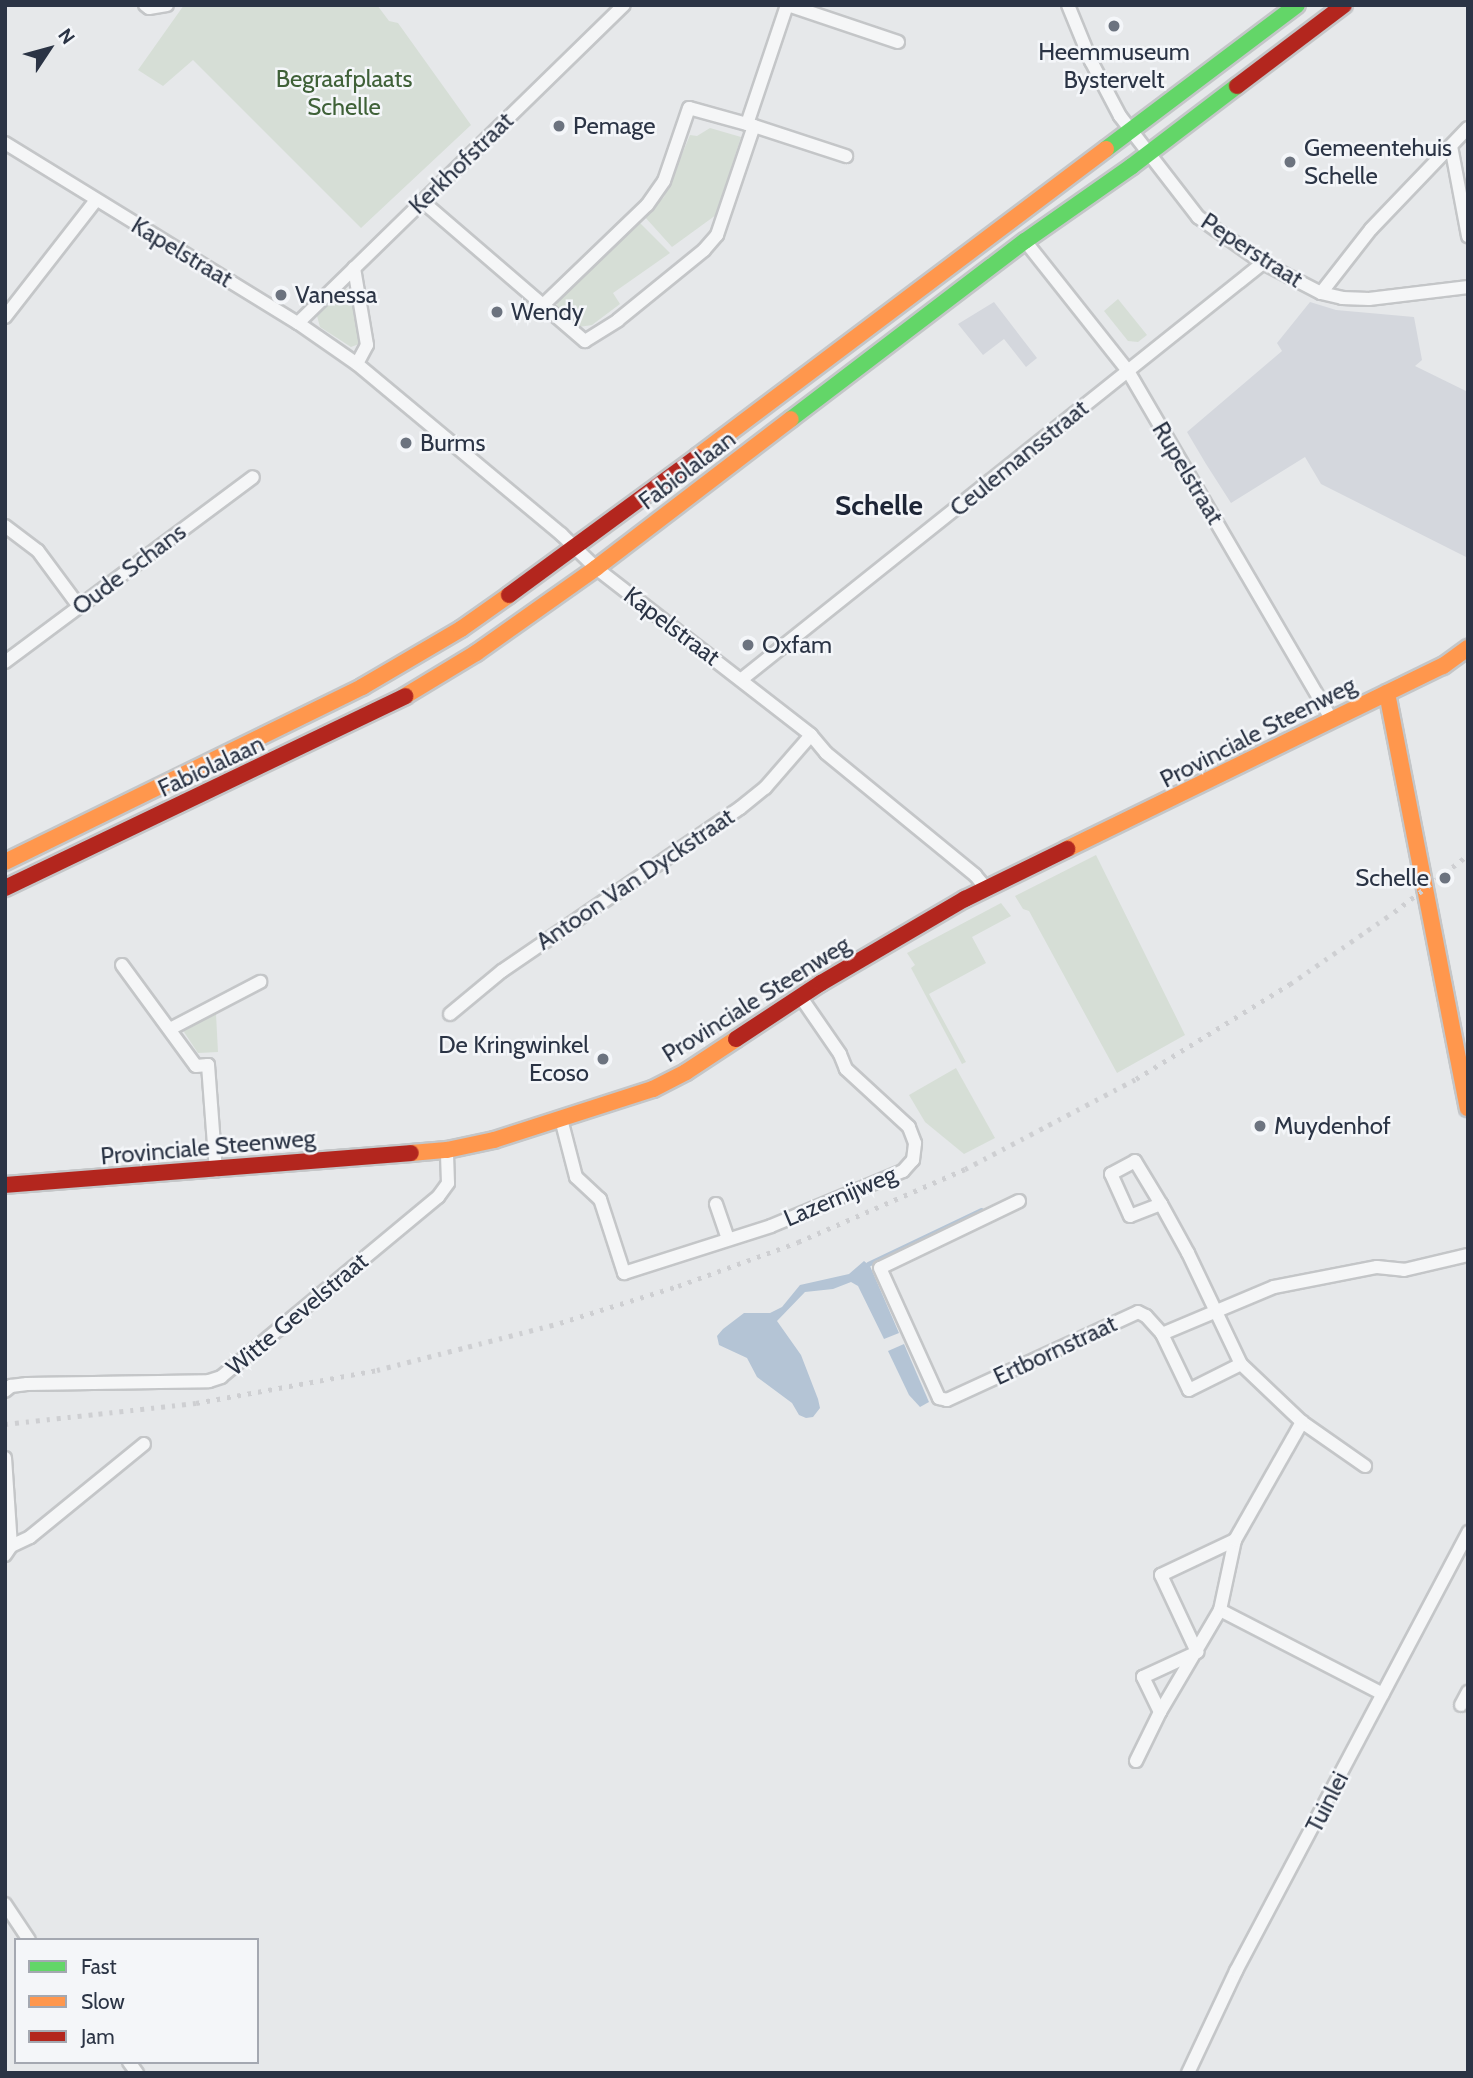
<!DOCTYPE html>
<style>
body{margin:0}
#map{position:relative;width:1473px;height:2078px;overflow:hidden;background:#e6e8ea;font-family:Cabin,sans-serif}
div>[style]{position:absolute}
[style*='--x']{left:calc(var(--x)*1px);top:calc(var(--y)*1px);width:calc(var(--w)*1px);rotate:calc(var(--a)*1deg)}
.built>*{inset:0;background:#d4d7dd}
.green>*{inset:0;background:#d6ded6}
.water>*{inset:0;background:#b4c4d5}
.stream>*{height:4.5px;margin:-2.25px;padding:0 2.25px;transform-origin:2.25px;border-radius:2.25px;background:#b4c4d5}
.roads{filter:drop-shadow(2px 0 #c4c6c8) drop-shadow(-2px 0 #c4c6c8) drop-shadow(0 2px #c4c6c8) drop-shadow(0 -2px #c4c6c8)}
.street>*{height:12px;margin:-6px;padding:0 6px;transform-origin:6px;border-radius:6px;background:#f5f6f7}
.fast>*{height:16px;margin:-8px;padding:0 8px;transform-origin:8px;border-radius:8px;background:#63d668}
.slow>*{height:16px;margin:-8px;padding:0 8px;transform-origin:8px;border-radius:8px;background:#ff974d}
.jam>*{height:16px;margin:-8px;padding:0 8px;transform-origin:8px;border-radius:8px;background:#b3261e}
.rail>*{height:4.5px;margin-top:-2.25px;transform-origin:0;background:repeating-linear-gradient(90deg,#cecfd2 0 3.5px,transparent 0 10.5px)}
.dots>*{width:19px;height:19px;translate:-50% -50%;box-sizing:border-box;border:4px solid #f4f6f9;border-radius:50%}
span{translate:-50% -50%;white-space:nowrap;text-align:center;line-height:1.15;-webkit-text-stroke:5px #f4f6f9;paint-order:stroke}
.poi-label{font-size:24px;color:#2b3445}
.left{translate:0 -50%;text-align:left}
.right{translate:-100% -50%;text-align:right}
.park-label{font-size:24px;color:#3f6138}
.street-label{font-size:24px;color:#2b3445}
.quarter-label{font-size:28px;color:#1d2536;font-weight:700}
.frame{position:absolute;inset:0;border:7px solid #2b3445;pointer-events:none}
.legend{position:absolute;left:14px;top:1938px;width:245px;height:126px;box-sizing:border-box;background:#f4f6f9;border:2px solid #a4a8b1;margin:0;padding:9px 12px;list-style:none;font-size:21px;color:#2b3445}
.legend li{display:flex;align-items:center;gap:14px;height:35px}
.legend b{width:35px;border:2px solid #a4a8b1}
.north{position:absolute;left:14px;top:14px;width:70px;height:70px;-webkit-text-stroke:5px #f4f6f9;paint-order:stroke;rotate:54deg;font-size:19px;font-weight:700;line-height:28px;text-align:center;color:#2b3445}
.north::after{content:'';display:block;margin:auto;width:24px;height:32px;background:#2b3445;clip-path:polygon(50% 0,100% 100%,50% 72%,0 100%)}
</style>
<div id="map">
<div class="built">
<div style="clip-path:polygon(994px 302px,1037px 358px,1026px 367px,1004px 339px,983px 355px,958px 324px)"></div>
<div style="clip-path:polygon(1310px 302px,1336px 310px,1414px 317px,1422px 360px,1415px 366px,1468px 392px,1468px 558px,1321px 484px,1305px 457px,1231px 503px,1206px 464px,1187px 432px,1282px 351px,1277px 343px)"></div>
</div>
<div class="green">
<div style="clip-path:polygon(184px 5px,377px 5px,389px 21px,398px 23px,471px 125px,361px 228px,193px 60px,163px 86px,138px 70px)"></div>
<div style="clip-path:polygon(710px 128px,741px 137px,716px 215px,672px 247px,644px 216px,664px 197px,690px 135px,697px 136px)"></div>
<div style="clip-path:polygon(638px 221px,670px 253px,613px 293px,620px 304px,592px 325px,579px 327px,557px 306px,556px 300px)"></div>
<div style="clip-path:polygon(351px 289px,357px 296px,353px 302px,358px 333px,363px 336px,359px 344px,351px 347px,320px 327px,317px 316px,340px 290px)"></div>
<div style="clip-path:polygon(1118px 299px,1147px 335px,1138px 342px,1128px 341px,1104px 311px)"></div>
<div style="clip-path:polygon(1096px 855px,1185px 1035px,1117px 1073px,1029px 911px,1023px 909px,1015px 896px)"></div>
<div style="clip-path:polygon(1001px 903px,1011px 916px,972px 937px,986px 963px,929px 994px,966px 1062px,962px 1064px,911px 968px,915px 965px,907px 953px)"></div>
<div style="clip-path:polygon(216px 1014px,218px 1052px,198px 1053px,182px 1029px)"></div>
<div style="clip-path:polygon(956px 1068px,995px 1138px,964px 1154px,925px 1122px,909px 1095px)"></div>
</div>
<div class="water">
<div style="clip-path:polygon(864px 1261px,870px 1266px,899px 1333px,884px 1339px,858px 1286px,851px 1282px,833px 1289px,805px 1292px,777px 1321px,801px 1355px,818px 1399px,820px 1408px,813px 1417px,806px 1418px,799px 1415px,792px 1403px,757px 1377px,747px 1358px,719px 1345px,717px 1336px,723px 1329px,744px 1313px,770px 1313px,782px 1307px,800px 1285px,849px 1274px)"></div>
<div style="clip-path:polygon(904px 1344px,929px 1402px,920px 1407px,909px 1395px,888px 1351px)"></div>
</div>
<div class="stream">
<div style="--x:868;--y:1264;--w:125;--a:-25.5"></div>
</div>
<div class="roads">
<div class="street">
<div style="--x:145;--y:5;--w:5;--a:37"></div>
<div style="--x:149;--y:8;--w:18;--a:-9"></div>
<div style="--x:788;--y:5;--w:116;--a:18.6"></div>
<div style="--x:1068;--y:5;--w:61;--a:67.7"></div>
<div style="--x:1091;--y:61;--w:62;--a:62.2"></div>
<div style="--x:1120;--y:116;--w:128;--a:52.3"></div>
<div style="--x:1198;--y:217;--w:80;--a:35.3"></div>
<div style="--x:1263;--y:263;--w:65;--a:27.3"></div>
<div style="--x:1321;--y:293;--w:22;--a:13"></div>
<div style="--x:1342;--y:298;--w:27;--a:2"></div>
<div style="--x:1369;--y:299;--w:100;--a:-6.9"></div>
<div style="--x:747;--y:124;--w:126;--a:-71.4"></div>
<div style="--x:754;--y:126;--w:97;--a:18.1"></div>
<div style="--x:5;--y:143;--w:344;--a:31.6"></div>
<div style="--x:298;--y:323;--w:72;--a:34.8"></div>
<div style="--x:357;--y:364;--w:266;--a:39.8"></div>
<div style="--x:561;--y:534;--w:49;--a:44.2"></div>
<div style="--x:596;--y:568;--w:272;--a:37.8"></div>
<div style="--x:811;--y:735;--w:23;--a:50"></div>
<div style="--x:826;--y:753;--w:193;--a:39.3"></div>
<div style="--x:975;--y:875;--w:17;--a:50"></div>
<div style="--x:1451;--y:146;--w:92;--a:79.3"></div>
<div style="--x:422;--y:201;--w:215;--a:40.7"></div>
<div style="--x:585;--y:341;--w:39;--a:-32"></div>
<div style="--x:618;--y:320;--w:111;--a:-39.1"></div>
<div style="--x:704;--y:250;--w:20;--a:-49"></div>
<div style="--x:717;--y:235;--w:115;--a:-71.3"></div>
<div style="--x:754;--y:126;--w:67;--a:-164.5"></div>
<div style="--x:689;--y:108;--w:77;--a:108.9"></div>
<div style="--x:664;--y:181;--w:29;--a:125"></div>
<div style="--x:647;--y:205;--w:144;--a:136.1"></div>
<div style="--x:1025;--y:241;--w:166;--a:51.6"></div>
<div style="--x:1128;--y:371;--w:403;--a:59.7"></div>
<div style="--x:354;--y:268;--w:78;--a:80.4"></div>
<div style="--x:367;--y:345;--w:21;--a:118"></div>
<div style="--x:1321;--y:293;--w:81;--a:-52"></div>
<div style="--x:1371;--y:229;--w:140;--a:-46.2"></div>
<div style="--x:5;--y:317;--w:148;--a:-52.1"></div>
<div style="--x:298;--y:323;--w:455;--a:-44.3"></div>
<div style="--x:5;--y:526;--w:41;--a:37.1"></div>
<div style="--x:38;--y:551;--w:67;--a:53.5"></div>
<div style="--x:5;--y:662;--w:309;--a:-36.7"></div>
<div style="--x:742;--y:679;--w:667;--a:-38.61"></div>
<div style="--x:122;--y:965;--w:125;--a:53.8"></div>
<div style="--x:196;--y:1066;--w:12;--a:-5"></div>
<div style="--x:208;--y:1065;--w:106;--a:85.7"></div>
<div style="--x:450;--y:1014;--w:67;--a:-39.6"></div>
<div style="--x:502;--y:971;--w:288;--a:-34.4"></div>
<div style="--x:740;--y:808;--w:32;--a:-39"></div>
<div style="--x:765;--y:788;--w:70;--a:-49"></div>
<div style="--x:170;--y:1029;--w:102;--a:-27.6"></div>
<div style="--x:561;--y:1119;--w:60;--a:75.5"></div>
<div style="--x:576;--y:1177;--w:33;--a:43"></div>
<div style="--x:600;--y:1199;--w:78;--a:72"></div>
<div style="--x:624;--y:1273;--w:154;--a:-17.7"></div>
<div style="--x:771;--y:1226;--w:143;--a:-22.6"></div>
<div style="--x:903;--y:1171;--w:15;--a:-48"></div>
<div style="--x:913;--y:1160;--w:17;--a:-83"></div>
<div style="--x:915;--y:1143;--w:17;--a:-111"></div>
<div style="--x:909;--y:1127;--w:86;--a:-137.4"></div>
<div style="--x:846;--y:1069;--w:16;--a:-112"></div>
<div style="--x:840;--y:1054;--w:70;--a:-124.6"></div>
<div style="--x:1019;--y:1201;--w:154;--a:154.3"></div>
<div style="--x:880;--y:1268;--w:143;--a:65.6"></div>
<div style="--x:939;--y:1398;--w:8;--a:14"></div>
<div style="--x:947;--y:1400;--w:210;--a:-24.7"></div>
<div style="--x:1138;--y:1312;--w:9;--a:27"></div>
<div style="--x:1146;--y:1316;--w:24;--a:48"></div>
<div style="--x:1162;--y:1334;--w:62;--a:64.3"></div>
<div style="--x:1189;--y:1390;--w:58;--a:-26.6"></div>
<div style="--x:716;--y:1204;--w:37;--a:71"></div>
<div style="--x:1161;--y:1204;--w:33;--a:159"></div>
<div style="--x:1130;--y:1216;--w:46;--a:-114.3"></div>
<div style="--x:1111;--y:1174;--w:27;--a:-28"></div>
<div style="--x:1135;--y:1161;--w:50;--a:58.8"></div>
<div style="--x:1161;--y:1204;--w:56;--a:61.1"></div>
<div style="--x:1188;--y:1253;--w:123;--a:64.5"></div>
<div style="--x:1241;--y:1364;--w:84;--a:43.6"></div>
<div style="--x:1302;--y:1422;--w:77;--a:34.9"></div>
<div style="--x:1162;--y:1334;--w:121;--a:-22.8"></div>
<div style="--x:1274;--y:1287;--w:105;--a:-11"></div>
<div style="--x:1377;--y:1267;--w:27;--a:6"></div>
<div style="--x:1404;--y:1270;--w:66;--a:-13.2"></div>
<div style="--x:5;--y:1391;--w:8;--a:-40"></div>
<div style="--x:11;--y:1386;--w:16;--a:-7"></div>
<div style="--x:27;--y:1384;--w:182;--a:-0.9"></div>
<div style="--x:209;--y:1381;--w:13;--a:-18"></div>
<div style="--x:221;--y:1377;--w:282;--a:-39.7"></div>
<div style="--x:438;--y:1197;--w:17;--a:-54"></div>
<div style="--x:448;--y:1183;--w:33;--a:-92"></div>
<div style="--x:5;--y:1458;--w:88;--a:86.1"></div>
<div style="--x:5;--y:1555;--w:11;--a:-56"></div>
<div style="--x:11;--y:1546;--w:21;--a:-25"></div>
<div style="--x:30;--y:1537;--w:147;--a:-39.2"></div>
<div style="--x:1220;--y:1610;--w:183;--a:27.3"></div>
<div style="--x:1461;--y:1705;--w:15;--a:-62"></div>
<div style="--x:1160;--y:1712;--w:39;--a:-116"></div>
<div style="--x:1143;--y:1677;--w:60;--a:-24.8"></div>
<div style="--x:1197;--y:1652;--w:85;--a:-115.1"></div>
<div style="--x:1161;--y:1575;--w:82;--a:-25.3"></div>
<div style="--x:1136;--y:1761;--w:55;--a:-63.9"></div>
<div style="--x:1160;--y:1712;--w:118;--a:-59.5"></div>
<div style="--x:1220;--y:1610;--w:72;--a:-77.9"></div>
<div style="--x:1235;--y:1540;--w:136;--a:-60.4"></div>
<div style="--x:5;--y:1904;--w:43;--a:56.3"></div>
<div style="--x:129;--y:2062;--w:14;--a:54"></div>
<div style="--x:1188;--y:2073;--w:113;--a:-64.8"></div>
<div style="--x:1236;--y:1971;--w:497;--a:-62.1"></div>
</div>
<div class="fast">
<div style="--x:1106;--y:149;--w:239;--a:-37"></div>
<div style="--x:791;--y:419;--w:294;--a:-37.3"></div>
<div style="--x:1025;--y:241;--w:131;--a:-35"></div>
<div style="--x:1132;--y:166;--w:132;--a:-37.3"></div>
</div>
<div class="slow">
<div style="--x:697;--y:457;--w:512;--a:-36.98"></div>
<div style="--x:1387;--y:693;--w:423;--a:79"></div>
<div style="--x:405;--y:696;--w:83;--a:-31.2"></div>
<div style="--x:476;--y:653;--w:147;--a:-35.3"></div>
<div style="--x:596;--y:568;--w:245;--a:-37.4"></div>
<div style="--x:1067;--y:849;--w:418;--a:-26"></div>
<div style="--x:1443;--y:666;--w:31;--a:-36"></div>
<div style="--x:5;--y:862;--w:398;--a:-26.1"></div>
<div style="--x:362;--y:687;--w:115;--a:-30.4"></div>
<div style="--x:461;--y:629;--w:59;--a:-35.3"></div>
<div style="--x:411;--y:1153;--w:36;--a:-5"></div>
<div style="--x:447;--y:1150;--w:48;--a:-12"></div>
<div style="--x:494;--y:1140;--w:167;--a:-17.8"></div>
<div style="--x:653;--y:1089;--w:37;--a:-27"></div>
<div style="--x:686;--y:1072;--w:60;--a:-33.4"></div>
</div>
<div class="jam">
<div style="--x:1237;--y:86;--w:134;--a:-37.1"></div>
<div style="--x:509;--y:595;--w:233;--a:-36.3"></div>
<div style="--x:5;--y:888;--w:444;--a:-25.6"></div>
<div style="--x:736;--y:1039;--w:102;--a:-33.4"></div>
<div style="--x:821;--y:983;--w:167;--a:-30.3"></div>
<div style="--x:965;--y:899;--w:114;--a:-26.1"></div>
<div style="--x:5;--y:1185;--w:407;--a:-4.5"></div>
</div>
</div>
<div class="rail">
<div style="--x:5;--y:1424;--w:192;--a:-6.3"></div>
<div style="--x:196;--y:1403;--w:184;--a:-10.3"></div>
<div style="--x:377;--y:1370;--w:189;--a:-14.4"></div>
<div style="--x:560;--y:1323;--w:124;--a:-17.4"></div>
<div style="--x:678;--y:1286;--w:128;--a:-20.1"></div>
<div style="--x:798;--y:1242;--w:182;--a:-23.6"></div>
<div style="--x:965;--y:1169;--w:193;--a:-27.8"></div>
<div style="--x:1136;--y:1079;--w:181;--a:-31.7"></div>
<div style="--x:1290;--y:984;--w:126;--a:-34.7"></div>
<div style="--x:1394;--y:912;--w:93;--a:-37.6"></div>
</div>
<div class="dots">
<div style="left:1114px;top:26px;background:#6c737f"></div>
<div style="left:559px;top:126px;background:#6c737f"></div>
<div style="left:1290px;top:162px;background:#6c737f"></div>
<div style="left:281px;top:295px;background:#6c737f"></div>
<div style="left:497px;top:312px;background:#6c737f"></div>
<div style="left:406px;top:443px;background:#6c737f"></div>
<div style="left:748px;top:645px;background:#6c737f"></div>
<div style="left:1445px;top:878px;background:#6c737f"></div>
<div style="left:603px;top:1059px;background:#6c737f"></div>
<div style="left:1260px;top:1126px;background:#6c737f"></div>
</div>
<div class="poi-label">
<span style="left:1114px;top:66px">Heemmuseum<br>Bystervelt</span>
<span class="left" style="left:573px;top:126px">Pemage</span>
<span class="left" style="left:1304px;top:162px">Gemeentehuis<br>Schelle</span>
<span class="left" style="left:295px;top:295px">Vanessa</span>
<span class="left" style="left:511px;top:312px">Wendy</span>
<span class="left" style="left:420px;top:443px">Burms</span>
<span class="left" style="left:762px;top:645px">Oxfam</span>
<span class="right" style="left:1429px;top:878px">Schelle</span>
<span class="right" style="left:589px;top:1059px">De Kringwinkel<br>Ecoso</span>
<span class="left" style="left:1274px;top:1126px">Muydenhof</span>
</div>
<div class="park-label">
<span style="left:344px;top:93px">Begraafplaats<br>Schelle</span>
</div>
<div class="street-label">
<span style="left:461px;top:163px;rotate:-44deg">Kerkhofstraat</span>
<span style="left:1252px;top:250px;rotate:33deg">Peperstraat</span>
<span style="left:182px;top:252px;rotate:31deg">Kapelstraat</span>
<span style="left:1019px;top:458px;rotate:-39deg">Ceulemansstraat</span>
<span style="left:687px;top:470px;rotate:-37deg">Fabiolalaan</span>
<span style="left:1188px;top:473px;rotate:59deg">Rupelstraat</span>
<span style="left:129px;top:569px;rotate:-37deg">Oude Schans</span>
<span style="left:672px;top:626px;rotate:37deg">Kapelstraat</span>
<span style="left:1258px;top:732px;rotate:-27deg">Provinciale Steenweg</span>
<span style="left:211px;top:766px;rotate:-25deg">Fabiolalaan</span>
<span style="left:635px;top:879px;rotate:-34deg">Antoon Van Dyckstraat</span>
<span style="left:756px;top:999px;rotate:-32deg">Provinciale Steenweg</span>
<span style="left:208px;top:1147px;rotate:-5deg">Provinciale Steenweg</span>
<span style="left:840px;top:1196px;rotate:-23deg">Lazernijweg</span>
<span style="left:297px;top:1314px;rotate:-40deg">Witte Gevelstraat</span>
<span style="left:1055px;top:1350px;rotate:-25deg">Ertbornstraat</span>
<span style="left:1327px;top:1802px;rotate:-63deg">Tuinlei</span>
</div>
<div class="quarter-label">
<span style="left:879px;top:505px">Schelle</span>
</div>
<div class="frame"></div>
<ul class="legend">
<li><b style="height:9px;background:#63d668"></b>Fast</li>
<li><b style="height:9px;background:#ff974d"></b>Slow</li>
<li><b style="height:9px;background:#b3261e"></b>Jam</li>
</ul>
<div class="north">N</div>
</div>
